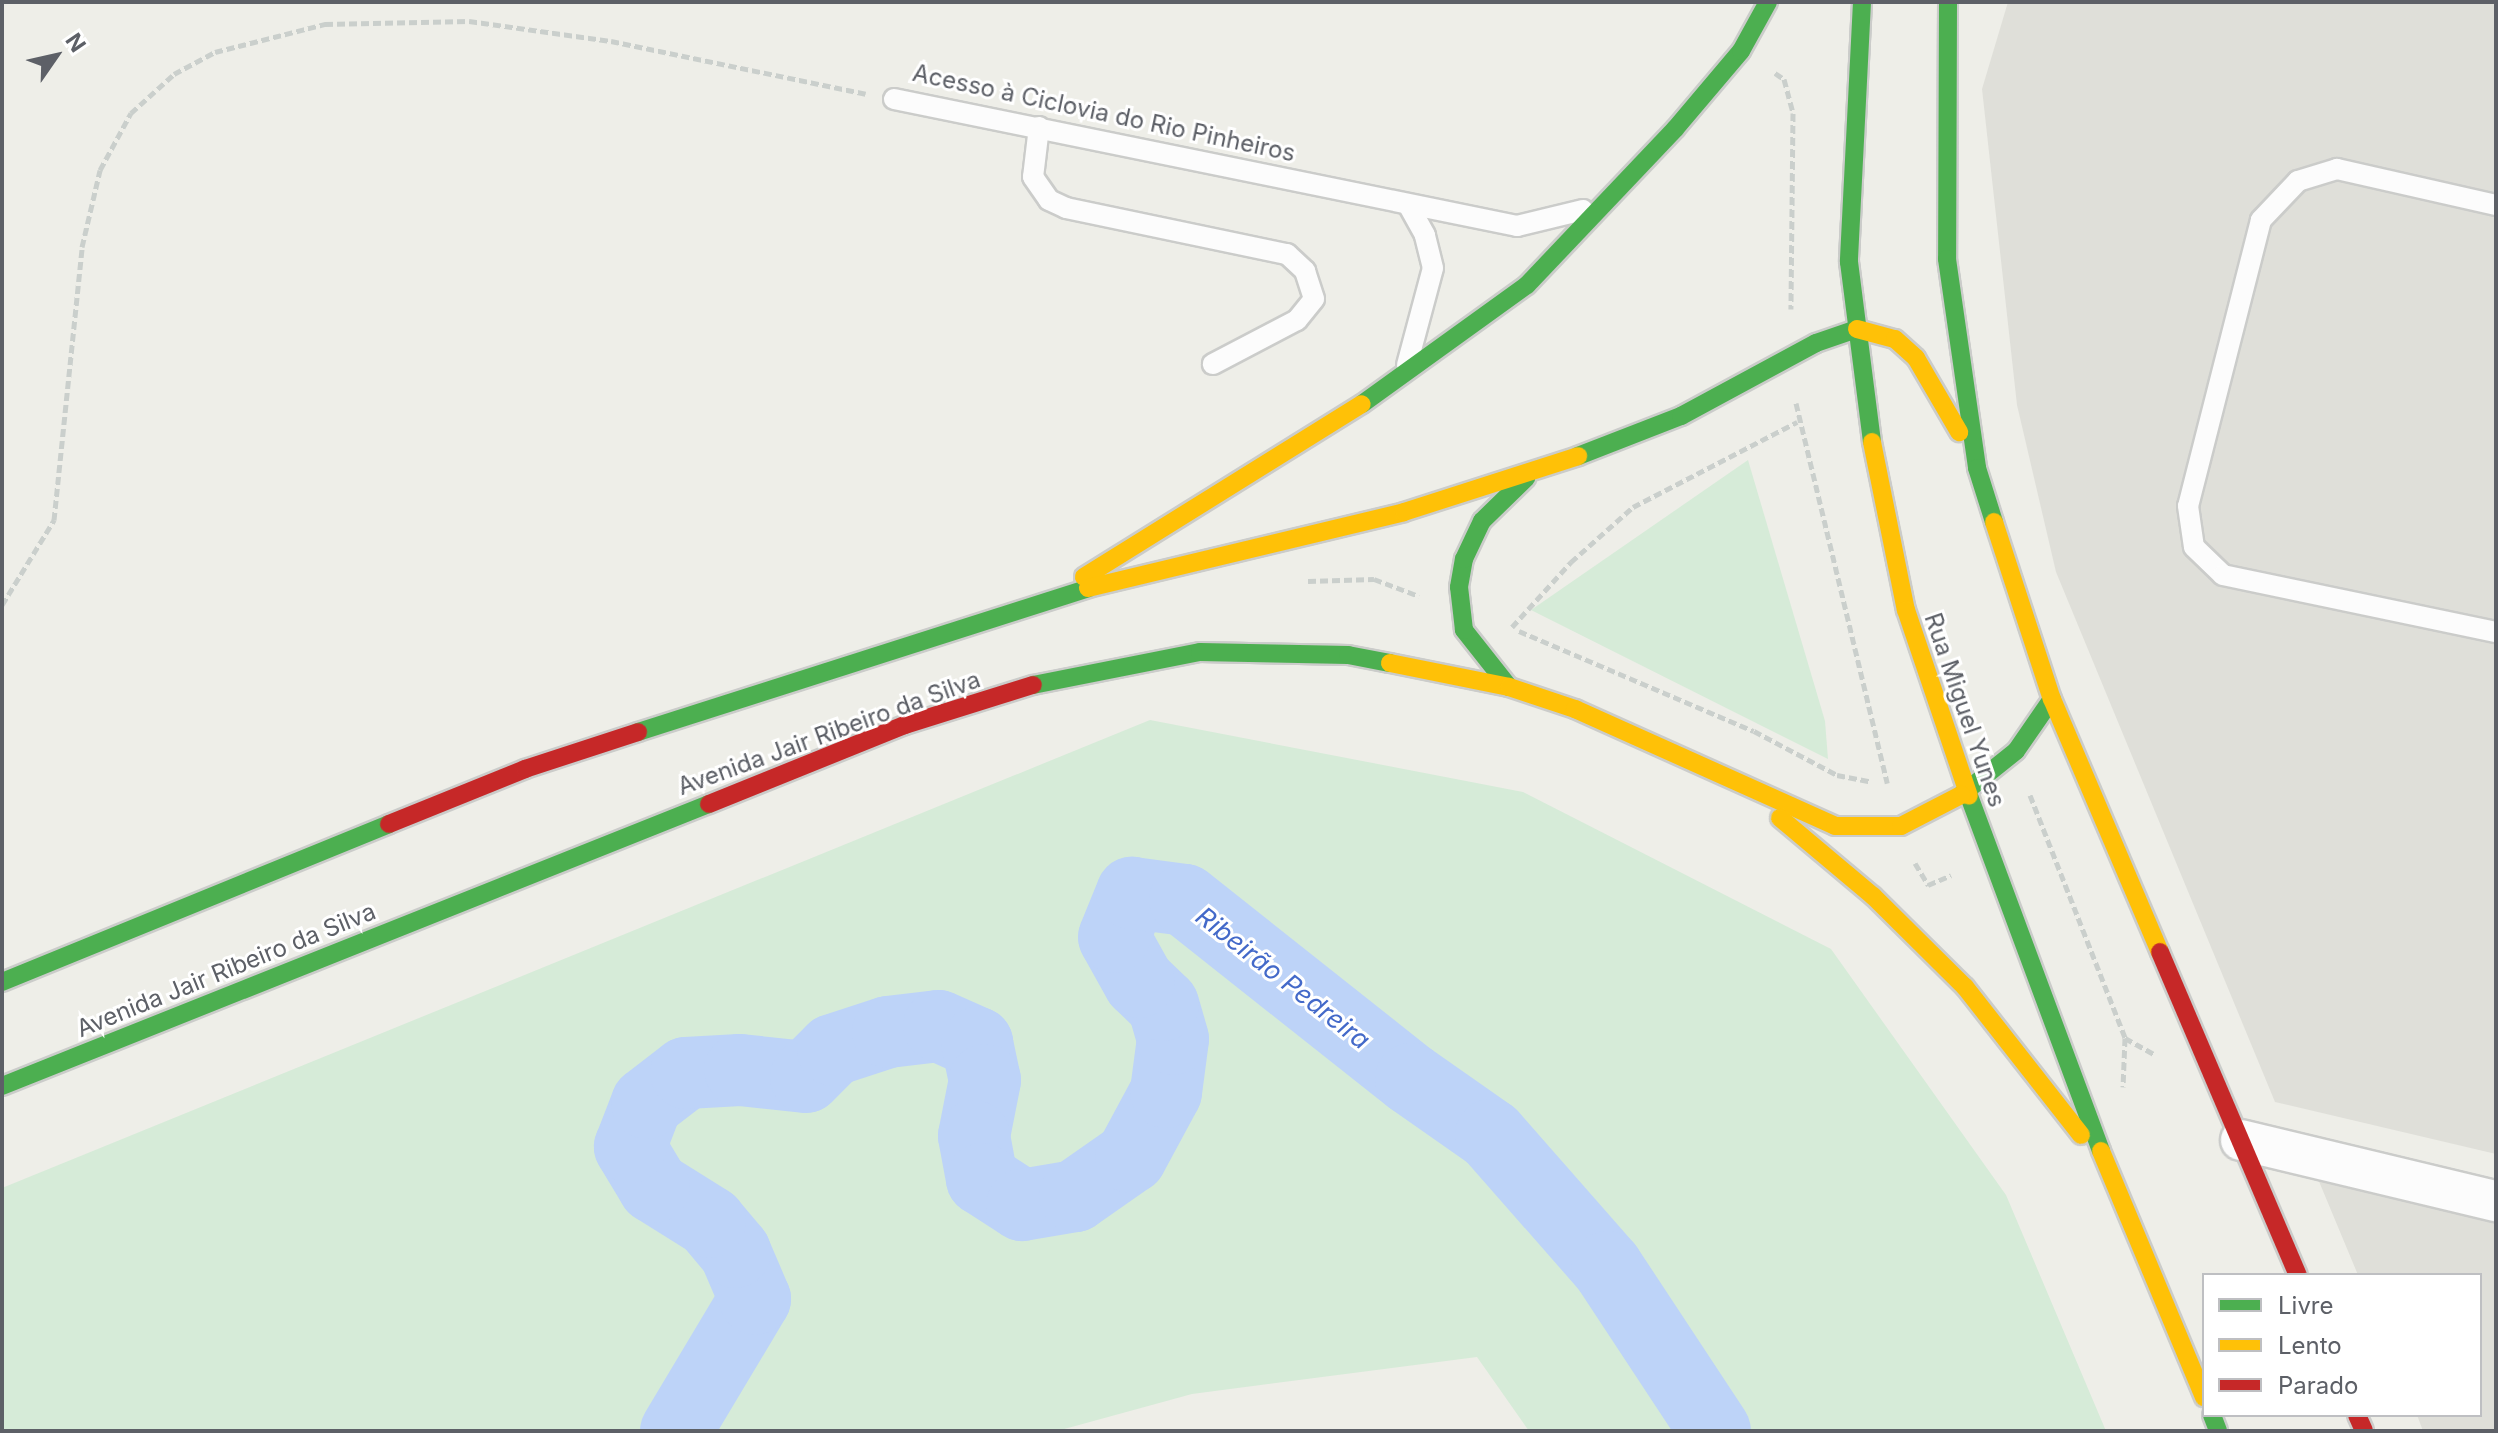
<!DOCTYPE html>
<meta charset="utf-8">
<style>
body{margin:0}
#map{position:relative;width:2498px;height:1433px;overflow:hidden;background:#eeeee8;font-family:Inter,sans-serif}
div>[style]{position:absolute}
[style*='--x']{left:calc(var(--x)*1px);top:calc(var(--y)*1px);width:calc(var(--w)*1px);rotate:calc(var(--a)*1deg)}
.industrial>*{inset:0;background:#dfdfd9}
.green>*{inset:0;background:#d6ebd8}
.river>*{height:72px;margin:-36px;padding:0 36px;transform-origin:36px;border-radius:36px;background:#bdd3f8}
.path>*{height:5px;margin-top:-2.5px;transform-origin:0;background:repeating-linear-gradient(90deg,#cacfcc 0 8px,transparent 0 12px)}
.roads{filter:drop-shadow(2px 0 #cbccca) drop-shadow(-2px 0 #cbccca) drop-shadow(0 2px #cbccca) drop-shadow(0 -2px #cbccca)}
.lane>*{height:20px;margin:-10px;padding:0 10px;transform-origin:10px;border-radius:10px;background:#fcfcfc}
.street>*{height:40px;margin:-20px;padding:0 20px;transform-origin:20px;border-radius:20px;background:#fcfcfc}
.fast>*{height:18px;margin:-9px;padding:0 9px;transform-origin:9px;border-radius:9px;background:#4caf50}
.slow>*{height:18px;margin:-9px;padding:0 9px;transform-origin:9px;border-radius:9px;background:#ffc107}
.jam>*{height:18px;margin:-9px;padding:0 9px;transform-origin:9px;border-radius:9px;background:#c62828}
span{translate:-50% -50%;white-space:nowrap;text-align:center;line-height:1.15;-webkit-text-stroke:6px #fff;paint-order:stroke}
.street-label{font-size:24px;color:#5d6067}
.water-label{font-size:26px;color:#4369c9;font-style:italic}
.frame{position:absolute;inset:0;border:4px solid #5d6067;pointer-events:none}
.legend{position:absolute;left:2202px;top:1273px;width:280px;height:144px;box-sizing:border-box;background:#fff;border:2px solid #bebfc2;margin:0;padding:10px 14px;list-style:none;font-size:24px;color:#5d6067}
.legend li{display:flex;align-items:center;gap:16px;height:40px}
.legend b{width:40px;border:2px solid #bebfc2}
.north{position:absolute;left:16px;top:16px;width:80px;height:80px;-webkit-text-stroke:6px #fff;paint-order:stroke;rotate:56deg;font-size:22px;font-weight:700;line-height:32px;text-align:center;color:#5d6067}
.north::after{content:'';display:block;margin:auto;width:28px;height:36px;background:#5d6067;clip-path:polygon(50% 0,100% 100%,50% 72%,0 100%)}
</style>
<div id="map">
<div class="industrial">
<div style="clip-path:polygon(2008px 2px,2496px 2px,2496px 1154px,2275px 1102px,2056px 572px,2017px 405px,1982px 89px)"></div>
<div style="clip-path:polygon(2318px 1179px,2496px 1222px,2496px 1431px,2423px 1431px,2417px 1415px,2480px 1415px,2480px 1275px,2358px 1275px)"></div>
</div>
<div class="green">
<div style="clip-path:polygon(1748px 460px,1825px 721px,1828px 759px,1531px 610px)"></div>
<div style="clip-path:polygon(1150px 720px,1523px 792px,1831px 949px,2006px 1195px,2106px 1431px,1529px 1431px,1477px 1357px,1192px 1394px,1057px 1431px,2px 1431px,2px 1188px)"></div>
</div>
<div class="river">
<div style="--x:676;--y:1431;--w:154;--a:-59.1"></div>
<div style="--x:755;--y:1299;--w:51;--a:-113.1"></div>
<div style="--x:735;--y:1252;--w:39;--a:-130"></div>
<div style="--x:710;--y:1222;--w:66;--a:-148"></div>
<div style="--x:654;--y:1187;--w:47;--a:-121"></div>
<div style="--x:630;--y:1147;--w:47;--a:-68.9"></div>
<div style="--x:647;--y:1103;--w:49;--a:-37.6"></div>
<div style="--x:686;--y:1073;--w:54;--a:-3.2"></div>
<div style="--x:740;--y:1070;--w:66;--a:6.1"></div>
<div style="--x:806;--y:1077;--w:38;--a:-45"></div>
<div style="--x:833;--y:1050;--w:58;--a:-18.1"></div>
<div style="--x:888;--y:1032;--w:51;--a:-6.7"></div>
<div style="--x:939;--y:1026;--w:42;--a:24.1"></div>
<div style="--x:977;--y:1043;--w:38;--a:78"></div>
<div style="--x:985;--y:1080;--w:57;--a:101.1"></div>
<div style="--x:974;--y:1136;--w:44;--a:79.5"></div>
<div style="--x:982;--y:1179;--w:48;--a:33"></div>
<div style="--x:1022;--y:1205;--w:54;--a:-9.6"></div>
<div style="--x:1075;--y:1196;--w:68;--a:-34.9"></div>
<div style="--x:1131;--y:1157;--w:74;--a:-61.7"></div>
<div style="--x:1166;--y:1092;--w:53;--a:-82.5"></div>
<div style="--x:1173;--y:1039;--w:35;--a:-106"></div>
<div style="--x:1163;--y:1005;--w:33;--a:-136"></div>
<div style="--x:1139;--y:982;--w:51;--a:-119.1"></div>
<div style="--x:1114;--y:937;--w:48;--a:-67.8"></div>
<div style="--x:1132;--y:893;--w:53;--a:7.5"></div>
<div style="--x:1185;--y:900;--w:288;--a:38.4"></div>
<div style="--x:1411;--y:1079;--w:98;--a:35"></div>
<div style="--x:1491;--y:1135;--w:176;--a:48.7"></div>
<div style="--x:1607;--y:1267;--w:196;--a:56.6"></div>
</div>
<div class="path">
<div style="--x:1775;--y:73;--w:11;--a:34"></div>
<div style="--x:1784;--y:79;--w:35;--a:75"></div>
<div style="--x:1793;--y:113;--w:196;--a:90.6"></div>
<div style="--x:1796;--y:403;--w:391;--a:76.5"></div>
<div style="--x:1308;--y:581;--w:66;--a:-1.7"></div>
<div style="--x:1374;--y:579;--w:48;--a:20.7"></div>
<div style="--x:2;--y:605;--w:100;--a:-58.5"></div>
<div style="--x:54;--y:520;--w:274;--a:-84.1"></div>
<div style="--x:82;--y:247;--w:79;--a:-76.8"></div>
<div style="--x:100;--y:170;--w:65;--a:-61.5"></div>
<div style="--x:131;--y:113;--w:58;--a:-42.2"></div>
<div style="--x:174;--y:74;--w:47;--a:-28.2"></div>
<div style="--x:215;--y:52;--w:114;--a:-14.3"></div>
<div style="--x:325;--y:24;--w:144;--a:-1.2"></div>
<div style="--x:469;--y:21;--w:143;--a:8"></div>
<div style="--x:611;--y:41;--w:260;--a:11.7"></div>
<div style="--x:1512;--y:627;--w:88;--a:-47.8"></div>
<div style="--x:1571;--y:562;--w:83;--a:-41.6"></div>
<div style="--x:1633;--y:507;--w:185;--a:-27.4"></div>
<div style="--x:1519;--y:631;--w:255;--a:23.1"></div>
<div style="--x:1754;--y:731;--w:94;--a:27.9"></div>
<div style="--x:1837;--y:775;--w:33;--a:11"></div>
<div style="--x:2030;--y:795;--w:261;--a:68.6"></div>
<div style="--x:2125;--y:1038;--w:49;--a:92.3"></div>
<div style="--x:1915;--y:863;--w:26;--a:59"></div>
<div style="--x:1928;--y:885;--w:25;--a:-23"></div>
<div style="--x:2125;--y:1038;--w:35;--a:29"></div>
</div>
<div class="roads">
<div class="lane">
<div style="--x:894;--y:99;--w:636;--a:11.52"></div>
<div style="--x:1517;--y:226;--w:68;--a:-13.6"></div>
<div style="--x:1039;--y:127;--w:50;--a:96.8"></div>
<div style="--x:1033;--y:177;--w:28;--a:55"></div>
<div style="--x:1049;--y:200;--w:19;--a:25"></div>
<div style="--x:1066;--y:208;--w:226;--a:11.8"></div>
<div style="--x:1287;--y:254;--w:25;--a:43"></div>
<div style="--x:1305;--y:271;--w:29;--a:72"></div>
<div style="--x:1314;--y:299;--w:27;--a:129"></div>
<div style="--x:1297;--y:320;--w:95;--a:152.4"></div>
<div style="--x:2496;--y:205;--w:163;--a:-167.2"></div>
<div style="--x:2337;--y:169;--w:41;--a:162.9"></div>
<div style="--x:2298;--y:181;--w:54;--a:133.5"></div>
<div style="--x:2261;--y:220;--w:295;--a:104.3"></div>
<div style="--x:2188;--y:506;--w:41;--a:81.7"></div>
<div style="--x:2194;--y:547;--w:40;--a:44"></div>
<div style="--x:2223;--y:575;--w:279;--a:11.8"></div>
<div style="--x:1407;--y:365;--w:100;--a:-75"></div>
<div style="--x:1433;--y:268;--w:34;--a:-104"></div>
<div style="--x:1425;--y:235;--w:33;--a:-119"></div>
</div>
<div class="street">
<div style="--x:2241;--y:1140;--w:262;--a:13.5"></div>
</div>
<div class="fast">
<div style="--x:1862;--y:2;--w:260;--a:92.9"></div>
<div style="--x:1849;--y:262;--w:181;--a:82.7"></div>
<div style="--x:1948;--y:2;--w:257;--a:90.2"></div>
<div style="--x:1947;--y:259;--w:211;--a:81.8"></div>
<div style="--x:1977;--y:468;--w:57;--a:72.5"></div>
<div style="--x:1362;--y:404;--w:203;--a:-35.8"></div>
<div style="--x:1527;--y:285;--w:215;--a:-46.5"></div>
<div style="--x:1675;--y:129;--w:102;--a:-49.8"></div>
<div style="--x:1741;--y:51;--w:56;--a:-61.1"></div>
<div style="--x:1578;--y:456;--w:110;--a:-21.2"></div>
<div style="--x:1681;--y:416;--w:153;--a:-28.4"></div>
<div style="--x:1816;--y:343;--w:43;--a:-18.9"></div>
<div style="--x:1033;--y:685;--w:170;--a:-11.2"></div>
<div style="--x:1200;--y:652;--w:148;--a:1.2"></div>
<div style="--x:1348;--y:655;--w:43;--a:10.8"></div>
<div style="--x:1509;--y:687;--w:73;--a:-128.3"></div>
<div style="--x:1464;--y:630;--w:43;--a:-96.6"></div>
<div style="--x:1459;--y:587;--w:28;--a:-80"></div>
<div style="--x:1464;--y:559;--w:42;--a:-64.7"></div>
<div style="--x:1482;--y:521;--w:62;--a:-44.3"></div>
<div style="--x:638;--y:732;--w:472;--a:-17.7"></div>
<div style="--x:1961;--y:795;--w:70;--a:-38.7"></div>
<div style="--x:2016;--y:751;--w:63;--a:-55.3"></div>
<div style="--x:1969;--y:796;--w:379;--a:69.6"></div>
<div style="--x:2;--y:982;--w:418;--a:-22.2"></div>
<div style="--x:2;--y:1086;--w:761;--a:-21.75"></div>
<div style="--x:2212;--y:1415;--w:17;--a:69"></div>
</div>
<div class="slow">
<div style="--x:1857;--y:329;--w:39;--a:15"></div>
<div style="--x:1895;--y:339;--w:28;--a:42"></div>
<div style="--x:1916;--y:358;--w:86;--a:59.8"></div>
<div style="--x:1872;--y:442;--w:171;--a:78.6"></div>
<div style="--x:1906;--y:610;--w:196;--a:71.3"></div>
<div style="--x:1994;--y:522;--w:186;--a:71.9"></div>
<div style="--x:2052;--y:699;--w:275;--a:66.9"></div>
<div style="--x:1084;--y:577;--w:327;--a:-31.9"></div>
<div style="--x:1088;--y:588;--w:325;--a:-13.5"></div>
<div style="--x:1404;--y:512;--w:183;--a:-17.8"></div>
<div style="--x:1390;--y:663;--w:121;--a:11.4"></div>
<div style="--x:1509;--y:687;--w:70;--a:18.4"></div>
<div style="--x:1575;--y:709;--w:285;--a:24.2"></div>
<div style="--x:1835;--y:826;--w:66;--a:0"></div>
<div style="--x:1901;--y:826;--w:68;--a:-27.3"></div>
<div style="--x:1780;--y:818;--w:121;--a:40"></div>
<div style="--x:1873;--y:896;--w:129;--a:44.7"></div>
<div style="--x:1965;--y:987;--w:188;--a:51.9"></div>
<div style="--x:2101;--y:1151;--w:267;--a:67.3"></div>
</div>
<div class="jam">
<div style="--x:709;--y:804;--w:211;--a:-22"></div>
<div style="--x:905;--y:725;--w:134;--a:-17.4"></div>
<div style="--x:389;--y:824;--w:147;--a:-22"></div>
<div style="--x:525;--y:769;--w:119;--a:-18.1"></div>
<div style="--x:2160;--y:952;--w:351;--a:66.9"></div>
<div style="--x:2357;--y:1415;--w:17;--a:66"></div>
</div>
</div>
<div class="street-label">
<span style="left:1104px;top:113px;rotate:12deg">Acesso à Ciclovia do Rio Pinheiros</span>
<span style="left:1965px;top:710px;rotate:71deg">Rua Miguel Yunes</span>
<span style="left:829px;top:733px;rotate:-20deg">Avenida Jair Ribeiro da Silva</span>
<span style="left:226px;top:970px;rotate:-22deg">Avenida Jair Ribeiro da Silva</span>
</div>
<div class="water-label">
<span style="left:1283px;top:978px;rotate:38deg">Ribeirão Pedreira</span>
</div>
<div class="frame"></div>
<ul class="legend">
<li><b style="height:10px;background:#4caf50"></b>Livre</li>
<li><b style="height:10px;background:#ffc107"></b>Lento</li>
<li><b style="height:10px;background:#c62828"></b>Parado</li>
</ul>
<div class="north">N</div>
</div>
